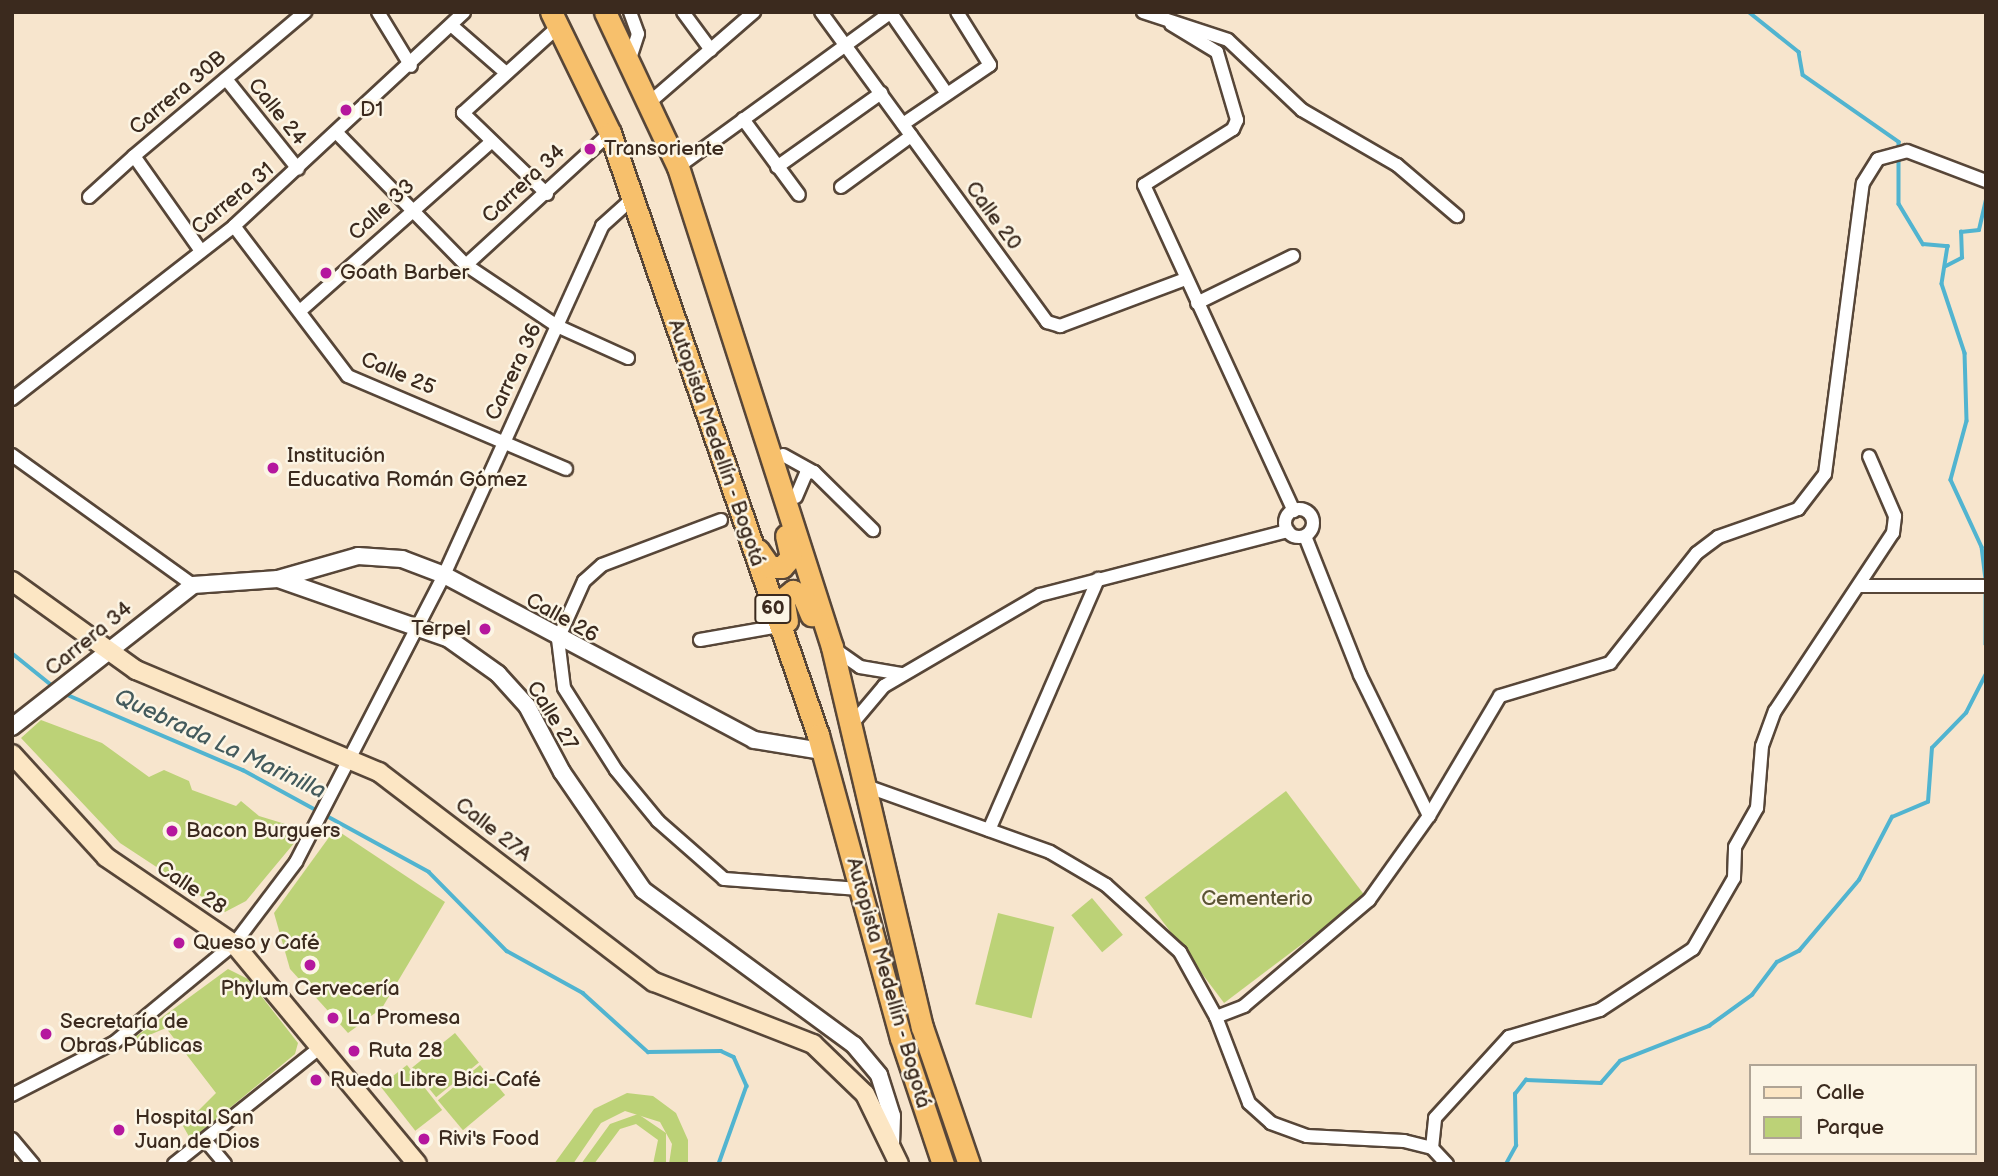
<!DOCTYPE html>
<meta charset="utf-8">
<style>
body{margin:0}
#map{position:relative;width:1998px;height:1176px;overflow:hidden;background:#f7e5cd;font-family:"Balsamiq Sans",sans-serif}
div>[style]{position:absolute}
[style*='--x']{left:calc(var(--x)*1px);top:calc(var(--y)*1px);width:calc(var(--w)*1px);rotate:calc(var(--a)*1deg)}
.green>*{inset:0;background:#bcd277;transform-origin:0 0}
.stream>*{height:3.5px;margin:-1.75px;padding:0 1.75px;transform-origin:1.75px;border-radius:1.75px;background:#51b4d0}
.roads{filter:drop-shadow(2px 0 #574638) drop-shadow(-2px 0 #574638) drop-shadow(0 2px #574638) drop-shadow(0 -2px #574638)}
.minor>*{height:12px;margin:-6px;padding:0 6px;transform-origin:6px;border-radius:6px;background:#fff}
.minor>.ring{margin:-6px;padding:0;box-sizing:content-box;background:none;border:12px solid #fff;border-radius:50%}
.tertiary>*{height:16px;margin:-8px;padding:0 8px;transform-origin:8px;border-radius:8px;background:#fff}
.secondary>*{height:18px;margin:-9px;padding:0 9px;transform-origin:9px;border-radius:9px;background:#fce6c4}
.trunk>*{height:21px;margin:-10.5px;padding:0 10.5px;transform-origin:10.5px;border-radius:10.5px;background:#f7c06c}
.dots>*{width:19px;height:19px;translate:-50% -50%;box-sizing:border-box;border:4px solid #fcf5e5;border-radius:50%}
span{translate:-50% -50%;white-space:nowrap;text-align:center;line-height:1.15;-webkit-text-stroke:5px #fcf5e5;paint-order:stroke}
.shield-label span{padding:2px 5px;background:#fcf5e5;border:2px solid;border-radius:5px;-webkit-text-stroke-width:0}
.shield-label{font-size:19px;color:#3b2a1e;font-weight:700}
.street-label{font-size:21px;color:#3b2a1e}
.poi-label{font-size:21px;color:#3b2a1e}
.left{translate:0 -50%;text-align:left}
.right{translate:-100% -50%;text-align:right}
.park-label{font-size:21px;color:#5b5434}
.water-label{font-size:23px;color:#435a5c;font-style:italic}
.frame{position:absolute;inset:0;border:14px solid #3b2a1e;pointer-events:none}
.legend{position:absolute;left:1749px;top:1064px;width:228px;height:91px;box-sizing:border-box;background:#fcf5e5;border:2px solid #afa495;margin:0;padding:9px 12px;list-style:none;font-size:21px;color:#3b2a1e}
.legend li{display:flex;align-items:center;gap:14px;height:35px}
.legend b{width:35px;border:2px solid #afa495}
</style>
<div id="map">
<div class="green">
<div style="clip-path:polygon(41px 720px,102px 743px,149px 777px,164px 770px,189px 781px,192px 790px,236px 806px,241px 801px,259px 816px,305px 830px,246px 901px,225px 912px,120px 843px,21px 738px)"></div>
<div style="left:1286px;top:791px;width:132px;height:177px;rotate:53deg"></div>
<div style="clip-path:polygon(335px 829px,445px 902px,382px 1008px,348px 1033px,290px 969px,274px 913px)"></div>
<div style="left:1092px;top:898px;width:48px;height:27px;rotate:50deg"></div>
<div style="left:998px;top:913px;width:58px;height:94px;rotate:14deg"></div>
<div style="clip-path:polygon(228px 969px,248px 979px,298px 1043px,295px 1054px,191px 1140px,183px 1126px,216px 1093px,166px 1028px,123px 1046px)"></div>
<div style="left:455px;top:1033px;width:38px;height:55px;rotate:51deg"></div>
<div style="left:407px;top:1065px;width:57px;height:34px;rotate:52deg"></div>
<div style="left:480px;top:1065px;width:39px;height:55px;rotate:50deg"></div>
<div style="clip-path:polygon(627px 1093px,653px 1096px,676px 1113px,688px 1140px,688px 1164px,669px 1164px,672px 1144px,660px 1122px,625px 1111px,601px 1123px,573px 1164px,554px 1164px,594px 1109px)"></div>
<div style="clip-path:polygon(638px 1114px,666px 1133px,666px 1164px,653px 1164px,658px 1140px,636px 1124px,620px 1129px,594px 1164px,581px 1164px,610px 1124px)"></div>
</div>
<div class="stream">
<div style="--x:1749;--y:12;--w:64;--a:38.7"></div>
<div style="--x:1799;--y:52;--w:23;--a:80"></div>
<div style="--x:1803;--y:75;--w:117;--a:34.9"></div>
<div style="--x:1899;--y:142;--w:7;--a:90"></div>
<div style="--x:1899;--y:157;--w:47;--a:90"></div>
<div style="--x:1899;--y:204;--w:47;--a:59"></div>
<div style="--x:1923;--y:244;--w:25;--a:5"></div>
<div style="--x:1948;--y:246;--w:38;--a:99"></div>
<div style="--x:1942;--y:284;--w:73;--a:71.6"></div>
<div style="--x:1965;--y:353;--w:68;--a:88.3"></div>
<div style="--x:1967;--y:421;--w:61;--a:105.2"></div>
<div style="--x:1951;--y:480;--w:74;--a:65.2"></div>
<div style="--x:1982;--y:547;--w:33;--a:83"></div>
<div style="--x:1946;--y:266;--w:18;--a:-27"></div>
<div style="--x:1962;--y:258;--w:26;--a:-92"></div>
<div style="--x:1961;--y:232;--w:18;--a:-6"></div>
<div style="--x:1979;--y:230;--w:31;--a:-77"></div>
<div style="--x:1986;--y:594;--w:50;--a:90"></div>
<div style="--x:12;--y:653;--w:54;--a:39"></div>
<div style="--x:63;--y:693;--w:196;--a:23.2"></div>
<div style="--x:243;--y:770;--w:212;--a:28.7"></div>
<div style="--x:429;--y:872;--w:111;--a:45.4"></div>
<div style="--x:507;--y:951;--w:87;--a:28.9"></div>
<div style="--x:583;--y:993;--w:88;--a:42.2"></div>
<div style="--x:648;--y:1052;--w:73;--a:-0.8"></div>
<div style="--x:721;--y:1051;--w:14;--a:25"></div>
<div style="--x:734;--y:1057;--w:32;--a:66"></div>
<div style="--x:747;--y:1086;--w:83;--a:109.7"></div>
<div style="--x:1506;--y:1164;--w:21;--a:-61"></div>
<div style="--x:1516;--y:1146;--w:52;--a:-91.1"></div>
<div style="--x:1515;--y:1094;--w:18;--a:-52"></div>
<div style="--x:1526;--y:1080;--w:75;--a:2.3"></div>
<div style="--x:1601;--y:1083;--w:29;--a:-49"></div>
<div style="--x:1620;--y:1061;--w:96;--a:-21.5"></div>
<div style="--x:1709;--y:1026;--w:53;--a:-35.8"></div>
<div style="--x:1752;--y:995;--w:41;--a:-52.9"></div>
<div style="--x:1777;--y:962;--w:25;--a:-27"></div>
<div style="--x:1799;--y:951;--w:93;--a:-49.8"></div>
<div style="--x:1859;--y:880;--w:71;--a:-62.4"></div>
<div style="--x:1892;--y:817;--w:39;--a:-23"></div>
<div style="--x:1928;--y:802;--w:54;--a:-85.8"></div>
<div style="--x:1932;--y:748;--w:49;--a:-45.8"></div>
<div style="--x:1966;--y:713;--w:44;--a:-62.9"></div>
</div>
<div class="roads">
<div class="minor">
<div style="--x:378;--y:12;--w:63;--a:58.6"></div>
<div style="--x:630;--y:12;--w:23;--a:70"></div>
<div style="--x:638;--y:34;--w:26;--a:108"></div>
<div style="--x:683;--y:12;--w:47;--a:53.6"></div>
<div style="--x:821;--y:12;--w:384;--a:53.9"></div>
<div style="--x:1047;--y:322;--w:14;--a:17"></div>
<div style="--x:1060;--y:326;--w:134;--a:-20.5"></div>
<div style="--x:1143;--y:12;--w:89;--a:18.2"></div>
<div style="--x:1228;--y:40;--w:102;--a:43.4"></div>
<div style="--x:1302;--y:110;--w:110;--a:30.1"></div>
<div style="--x:1397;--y:165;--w:79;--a:40.4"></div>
<div style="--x:891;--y:13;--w:98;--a:55.3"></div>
<div style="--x:1171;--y:24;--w:54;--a:31.3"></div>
<div style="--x:1217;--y:52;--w:71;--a:73.6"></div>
<div style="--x:1237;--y:120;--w:10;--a:114"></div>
<div style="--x:1233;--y:129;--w:105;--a:147.8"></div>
<div style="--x:1144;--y:185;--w:359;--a:65.3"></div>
<div style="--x:451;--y:25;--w:70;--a:41"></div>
<div style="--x:226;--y:79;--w:115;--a:51.3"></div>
<div style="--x:650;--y:102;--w:138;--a:-40.9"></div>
<div style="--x:743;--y:119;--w:94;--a:53.6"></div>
<div style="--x:903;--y:124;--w:105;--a:-34.1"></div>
<div style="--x:990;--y:65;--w:62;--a:-121.9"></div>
<div style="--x:338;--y:134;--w:183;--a:45.7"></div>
<div style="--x:466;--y:265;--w:110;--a:33.8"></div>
<div style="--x:557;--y:326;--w:78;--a:24.3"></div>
<div style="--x:678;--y:167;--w:263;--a:-36"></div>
<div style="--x:777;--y:167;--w:128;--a:-35.4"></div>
<div style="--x:841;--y:187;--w:87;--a:-36.1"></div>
<div style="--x:547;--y:194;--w:117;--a:-136"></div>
<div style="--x:463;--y:113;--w:131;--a:-42.2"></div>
<div style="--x:89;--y:197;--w:61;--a:-42.3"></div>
<div style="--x:234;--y:226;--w:188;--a:52.8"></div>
<div style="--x:348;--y:376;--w:237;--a:23.1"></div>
<div style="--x:201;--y:251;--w:116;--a:-125.2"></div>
<div style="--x:134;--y:156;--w:224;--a:-40.1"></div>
<div style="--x:466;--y:265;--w:195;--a:-42.5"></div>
<div style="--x:1197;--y:303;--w:107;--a:-26.1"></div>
<div style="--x:300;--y:311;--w:256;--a:-41.5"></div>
<div style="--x:12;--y:399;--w:281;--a:-37.9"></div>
<div style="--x:234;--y:226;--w:314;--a:-42.9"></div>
<div style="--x:12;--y:455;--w:223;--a:35.7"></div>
<div style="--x:783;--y:455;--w:35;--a:29"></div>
<div style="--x:796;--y:497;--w:26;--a:-67"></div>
<div style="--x:806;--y:473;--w:8;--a:-7"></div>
<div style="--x:814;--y:472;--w:83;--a:44.5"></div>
<div class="ring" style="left:1285px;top:509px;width:16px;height:16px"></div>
<div style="--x:721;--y:520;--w:127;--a:159.3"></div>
<div style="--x:602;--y:565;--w:24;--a:138"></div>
<div style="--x:584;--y:581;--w:64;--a:114.1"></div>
<div style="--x:558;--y:639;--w:49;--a:83"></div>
<div style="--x:564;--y:688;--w:97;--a:57.6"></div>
<div style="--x:616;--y:770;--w:66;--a:50.5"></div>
<div style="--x:658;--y:821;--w:88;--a:41.3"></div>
<div style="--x:724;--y:879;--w:136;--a:4.2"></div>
<div style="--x:1305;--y:536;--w:149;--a:68.4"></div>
<div style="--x:1360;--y:675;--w:157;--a:63.9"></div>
<div style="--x:1860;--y:586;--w:126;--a:0"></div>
<div style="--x:700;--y:640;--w:80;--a:-10"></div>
<div style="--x:833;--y:648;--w:33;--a:35"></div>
<div style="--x:860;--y:667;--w:43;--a:9.5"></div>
<div style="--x:852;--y:724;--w:50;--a:-49.9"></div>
<div style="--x:884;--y:686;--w:181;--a:-30.3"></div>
<div style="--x:1040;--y:595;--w:256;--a:-14.5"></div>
<div style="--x:866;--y:786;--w:195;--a:19.7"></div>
<div style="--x:1050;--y:852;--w:65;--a:30.5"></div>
<div style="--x:1106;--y:885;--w:100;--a:42.2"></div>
<div style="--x:1180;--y:952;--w:74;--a:61"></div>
<div style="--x:1216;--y:1017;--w:92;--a:69"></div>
<div style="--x:1249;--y:1103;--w:30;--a:42"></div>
<div style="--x:1271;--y:1123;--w:38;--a:20"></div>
<div style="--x:1307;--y:1136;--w:97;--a:3"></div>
<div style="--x:1404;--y:1141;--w:29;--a:14"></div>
<div style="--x:1432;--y:1148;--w:22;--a:47"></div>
<div style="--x:989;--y:830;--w:274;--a:-66.5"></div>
<div style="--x:1216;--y:1017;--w:30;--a:-21"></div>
<div style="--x:1244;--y:1006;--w:164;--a:-40.3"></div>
<div style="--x:1369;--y:900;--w:103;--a:-54.5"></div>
<div style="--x:1429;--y:816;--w:139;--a:-59.4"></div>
<div style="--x:1500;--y:696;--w:115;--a:-16.7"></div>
<div style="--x:1610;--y:663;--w:140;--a:-51.7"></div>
<div style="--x:1697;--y:553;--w:26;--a:-37"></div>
<div style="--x:1718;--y:537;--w:85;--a:-19.3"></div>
<div style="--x:1798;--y:509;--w:44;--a:-52.4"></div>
<div style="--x:1825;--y:474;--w:293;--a:-82.6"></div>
<div style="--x:1863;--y:183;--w:28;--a:-58"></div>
<div style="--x:1878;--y:159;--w:30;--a:-15"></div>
<div style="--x:1907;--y:151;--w:85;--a:20.8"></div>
<div style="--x:12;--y:1095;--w:116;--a:-27.2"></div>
<div style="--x:115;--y:1042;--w:154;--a:-39.5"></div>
<div style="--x:234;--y:944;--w:103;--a:-52.9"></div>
<div style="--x:296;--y:862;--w:323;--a:-62.7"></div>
<div style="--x:444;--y:575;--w:383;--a:-65.6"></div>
<div style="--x:602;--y:226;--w:42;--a:-42.1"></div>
<div style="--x:12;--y:1139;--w:33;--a:50"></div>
<div style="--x:205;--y:1140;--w:31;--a:50"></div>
<div style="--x:1432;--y:1148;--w:30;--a:-84"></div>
<div style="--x:1435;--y:1118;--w:110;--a:-47.6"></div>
<div style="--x:1509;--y:1037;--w:95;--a:-16.5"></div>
<div style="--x:1600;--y:1010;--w:111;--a:-33.3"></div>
<div style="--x:1693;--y:949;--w:82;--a:-60"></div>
<div style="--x:1734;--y:878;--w:31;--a:-88"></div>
<div style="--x:1735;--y:847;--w:45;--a:-60.6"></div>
<div style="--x:1757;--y:808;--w:62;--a:-85.4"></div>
<div style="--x:1762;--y:746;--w:37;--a:-70"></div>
<div style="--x:1775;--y:711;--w:214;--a:-56.5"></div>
<div style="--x:1893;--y:533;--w:17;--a:-83"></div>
<div style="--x:1895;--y:516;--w:65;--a:-113.4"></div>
<div style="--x:174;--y:1164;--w:189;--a:-38.6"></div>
</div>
<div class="tertiary">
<div style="--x:278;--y:579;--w:83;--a:-16"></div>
<div style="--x:358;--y:556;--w:44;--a:3.9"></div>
<div style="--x:402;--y:559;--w:45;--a:20.9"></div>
<div style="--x:444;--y:575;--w:351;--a:28"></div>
<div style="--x:754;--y:740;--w:69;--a:9.2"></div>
<div style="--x:12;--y:727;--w:230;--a:-38.1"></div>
<div style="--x:193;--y:585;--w:85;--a:-4"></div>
<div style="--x:278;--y:579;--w:181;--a:19.3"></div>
<div style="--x:449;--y:639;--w:60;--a:35.5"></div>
<div style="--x:498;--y:674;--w:43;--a:47.8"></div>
<div style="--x:527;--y:706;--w:75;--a:62.1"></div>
<div style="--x:562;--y:772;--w:143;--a:55.5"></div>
<div style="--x:643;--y:890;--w:262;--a:36.3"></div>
<div style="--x:854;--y:1045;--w:39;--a:50"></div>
<div style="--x:879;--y:1075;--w:43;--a:72.4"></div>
<div style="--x:892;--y:1116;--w:31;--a:92"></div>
</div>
<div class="secondary">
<div style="--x:12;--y:581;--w:153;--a:35.7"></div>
<div style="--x:136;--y:670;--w:264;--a:22.8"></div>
<div style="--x:379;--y:772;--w:346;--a:37.4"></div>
<div style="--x:654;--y:982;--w:171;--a:21.3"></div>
<div style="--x:813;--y:1044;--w:72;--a:43.9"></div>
<div style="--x:865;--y:1094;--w:78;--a:64.1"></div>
<div style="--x:12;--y:754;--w:139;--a:47.6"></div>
<div style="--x:106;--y:857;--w:155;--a:34.2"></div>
<div style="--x:234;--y:944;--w:286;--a:50.2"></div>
</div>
<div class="trunk">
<div style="--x:551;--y:12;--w:135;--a:64"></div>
<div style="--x:610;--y:133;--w:637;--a:70.94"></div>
<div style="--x:818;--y:735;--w:314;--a:74.7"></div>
<div style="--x:901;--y:1038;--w:133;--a:71.6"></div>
<div style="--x:605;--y:12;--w:171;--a:64.8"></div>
<div style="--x:678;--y:167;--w:504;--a:72.21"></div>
<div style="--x:832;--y:647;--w:391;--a:76.7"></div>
<div style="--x:922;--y:1027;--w:145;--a:71.1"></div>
<div style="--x:758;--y:550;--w:21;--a:55"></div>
<div style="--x:770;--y:567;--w:12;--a:0"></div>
<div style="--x:782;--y:567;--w:13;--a:-48"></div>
<div style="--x:791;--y:557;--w:22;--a:-103"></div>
<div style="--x:787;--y:621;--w:22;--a:-100"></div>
<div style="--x:783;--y:599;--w:13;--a:-39"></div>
<div style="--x:793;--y:591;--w:11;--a:27"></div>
<div style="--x:803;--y:596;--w:21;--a:67"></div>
</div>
</div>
<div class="dots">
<div style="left:346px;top:110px;background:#b5179e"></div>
<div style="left:590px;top:149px;background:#b5179e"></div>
<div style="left:326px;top:273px;background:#b5179e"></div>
<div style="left:273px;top:468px;background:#b5179e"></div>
<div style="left:485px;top:629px;background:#b5179e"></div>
<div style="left:172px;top:831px;background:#b5179e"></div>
<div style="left:179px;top:943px;background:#b5179e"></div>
<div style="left:310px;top:965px;background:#b5179e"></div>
<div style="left:333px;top:1018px;background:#b5179e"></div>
<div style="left:46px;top:1034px;background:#b5179e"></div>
<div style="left:354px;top:1051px;background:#b5179e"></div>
<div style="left:316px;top:1080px;background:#b5179e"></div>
<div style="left:119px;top:1130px;background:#b5179e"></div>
<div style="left:424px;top:1139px;background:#b5179e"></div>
</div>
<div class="shield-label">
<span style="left:773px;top:609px">60</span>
</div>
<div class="street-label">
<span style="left:178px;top:93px;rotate:-40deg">Carrera 30B</span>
<span style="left:277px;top:112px;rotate:51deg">Calle 24</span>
<span style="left:524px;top:184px;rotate:-43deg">Carrera 34</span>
<span style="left:233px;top:199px;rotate:-40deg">Carrera 31</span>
<span style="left:382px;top:210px;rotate:-42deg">Calle 33</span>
<span style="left:993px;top:216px;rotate:54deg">Calle 20</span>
<span style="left:514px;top:372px;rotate:-65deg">Carrera 36</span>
<span style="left:398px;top:374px;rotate:23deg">Calle 25</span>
<span style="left:716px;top:443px;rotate:71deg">Autopista Medellín - Bogotá</span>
<span style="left:562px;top:618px;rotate:29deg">Calle 26</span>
<span style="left:89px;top:639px;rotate:-39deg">Carrera 34</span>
<span style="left:552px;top:716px;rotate:58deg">Calle 27</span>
<span style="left:493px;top:830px;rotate:38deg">Calle 27A</span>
<span style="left:191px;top:888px;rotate:34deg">Calle 28</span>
<span style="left:888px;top:983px;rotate:74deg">Autopista Medellín - Bogotá</span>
</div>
<div class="poi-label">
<span class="left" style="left:360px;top:110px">D1</span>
<span class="left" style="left:604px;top:149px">Transoriente</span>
<span class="left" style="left:340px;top:273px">Goath Barber</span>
<span class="left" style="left:287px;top:468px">Institución<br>Educativa Román Gómez</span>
<span class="right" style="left:471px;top:629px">Terpel</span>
<span class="left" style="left:186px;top:831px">Bacon Burguers</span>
<span class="left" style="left:193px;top:943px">Queso y Café</span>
<span style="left:310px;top:989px">Phylum Cervecería</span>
<span class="left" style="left:347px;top:1018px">La Promesa</span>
<span class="left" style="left:60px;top:1034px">Secretaría de<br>Obras Públicas</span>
<span class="left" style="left:368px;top:1051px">Ruta 28</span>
<span class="left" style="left:330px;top:1080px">Rueda Libre Bici-Café</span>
<span class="left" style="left:135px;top:1130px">Hospital San<br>Juan de Dios</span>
<span class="left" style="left:438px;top:1139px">Rivi's Food</span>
</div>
<div class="park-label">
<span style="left:1257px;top:899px">Cementerio</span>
</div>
<div class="water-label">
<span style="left:220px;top:744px;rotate:25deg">Quebrada La Marinilla</span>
</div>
<div class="frame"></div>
<ul class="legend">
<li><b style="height:9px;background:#fce6c4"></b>Calle</li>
<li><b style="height:19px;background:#bcd277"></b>Parque</li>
</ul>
</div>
